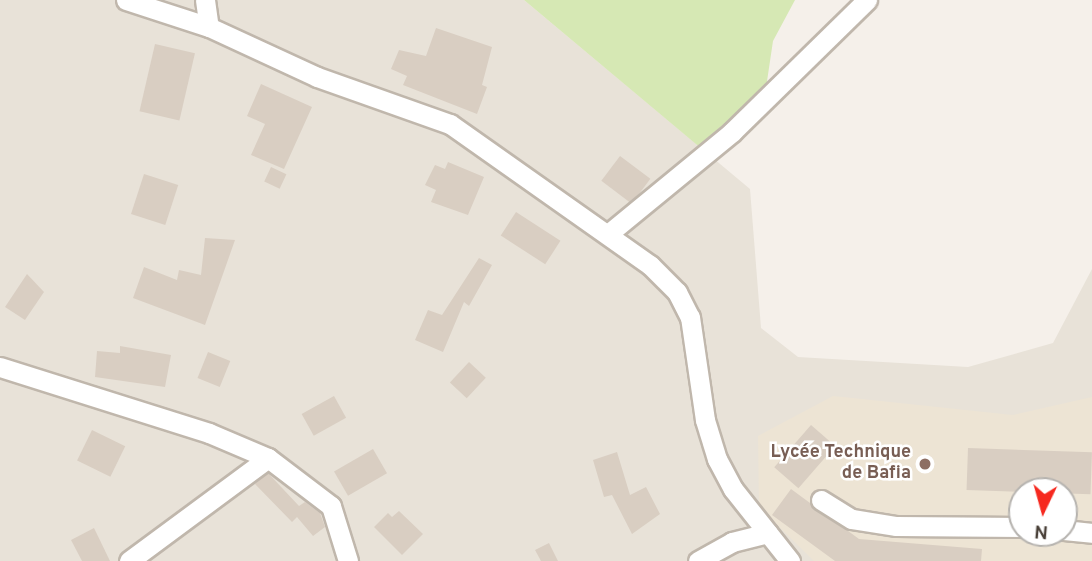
<!DOCTYPE html>
<meta charset="utf-8">
<style>
body{margin:0}
#map{position:relative;width:1092px;height:561px;overflow:hidden;background:#f5f0ea;font-family:Overpass,sans-serif}
div>[style]{position:absolute}
[style*='--x']{left:calc(var(--x)*1px);top:calc(var(--y)*1px);width:calc(var(--w)*1px);rotate:calc(var(--a)*1deg)}
.residential>*{inset:0;background:#e8e2d8}
.education>*{inset:0;background:#ede4d4}
.green>*{inset:0;background:#d6e8b4}
.building>*{inset:0;background:#d9cec2;transform-origin:0 0}
.roads{filter:drop-shadow(2px 0 #c0b7ac) drop-shadow(-2px 0 #c0b7ac) drop-shadow(0 2px #c0b7ac) drop-shadow(0 -2px #c0b7ac)}
.minor>*{height:19px;margin:-9.5px;padding:0 9.5px;transform-origin:9.5px;border-radius:9.5px;background:#fff}
.dots>*{width:19px;height:19px;translate:-50% -50%;box-sizing:border-box;border:4px solid #fff;border-radius:50%}
span{translate:-50% -50%;white-space:nowrap;text-align:center;line-height:1.15;-webkit-text-stroke:5px #fff;paint-order:stroke}
.education-label{font-size:18px;color:#785e54;font-weight:700}
.right{translate:-100% -50%;text-align:right}
.north{position:absolute;left:1008px;top:477px;width:70px;height:70px;box-sizing:border-box;background:#fff;border:2px solid #b6b3af;border-radius:50%;rotate:185deg;font-size:19px;font-weight:700;line-height:28px;text-align:center;color:#494038}
.north::after{content:'';display:block;margin:auto;width:24px;height:32px;background:#f6291f;clip-path:polygon(50% 0,100% 100%,50% 72%,0 100%)}
</style>
<div id="map">
<div class="residential">
<div style="clip-path:polygon(evenodd,0 0,524px 0,750px 189px,761px 328px,798px 357px,968px 367px,1053px 343px,1092px 269px,1092px 561px,0 561px,0 0,1022px 491px,1064px 491px,1064px 533px,1022px 533px,1022px 491px)"></div>
</div>
<div class="education">
<div style="clip-path:polygon(evenodd,833px 396px,1013px 415px,1092px 397px,1092px 561px,814px 561px,759px 507px,758px 436px,833px 396px,1022px 491px,1064px 491px,1064px 533px,1022px 533px,1022px 491px)"></div>
</div>
<div class="green">
<div style="clip-path:polygon(524px 0,795px 0,773px 41px,766px 88px,739px 142px,715px 160px)"></div>
</div>
<div class="building">
<div style="clip-path:polygon(436px 28px,492px 47px,482px 85px,487px 87px,477px 114px,403px 85px,407px 76px,391px 69px,399px 50px,426px 56px)"></div>
<div style="left:155px;top:44px;width:41px;height:69px;rotate:13deg"></div>
<div style="clip-path:polygon(261px 84px,312px 107px,284px 169px,251px 155px,265px 124px,247px 116px)"></div>
<div style="left:620px;top:156px;width:38px;height:31px;rotate:37deg"></div>
<div style="clip-path:polygon(448px 162px,484px 177px,468px 215px,431px 202px,436px 190px,425px 185px,435px 165px,445px 169px)"></div>
<div style="left:271px;top:167px;width:17px;height:16px;rotate:25deg"></div>
<div style="left:144px;top:174px;width:36px;height:42px;rotate:18deg"></div>
<div style="left:516px;top:212px;width:53px;height:28px;rotate:33deg"></div>
<div style="clip-path:polygon(205px 238px,235px 240px,205px 325px,133px 298px,144px 267px,177px 280px,179px 270px,201px 275px)"></div>
<div style="clip-path:polygon(479px 258px,492px 265px,469px 306px,464px 302px,443px 352px,415px 340px,428px 310px,442px 315px)"></div>
<div style="clip-path:polygon(27px 274px,44px 292px,25px 320px,5px 307px)"></div>
<div style="clip-path:polygon(120px 346px,171px 355px,165px 387px,95px 377px,97px 351px,120px 353px)"></div>
<div style="left:208px;top:352px;width:24px;height:28px;rotate:22deg"></div>
<div style="left:469px;top:362px;width:23px;height:28px;rotate:43deg"></div>
<div style="left:334px;top:396px;width:25px;height:37px;rotate:61deg"></div>
<div style="left:811px;top:425px;width:32px;height:56px;rotate:41deg"></div>
<div style="left:92px;top:430px;width:37px;height:34px;rotate:26deg"></div>
<div style="left:968px;top:448px;width:124px;height:42px;rotate:2deg"></div>
<div style="left:373px;top:449px;width:28px;height:45px;rotate:60deg"></div>
<div style="clip-path:polygon(617px 452px,630px 495px,646px 487px,660px 514px,632px 534px,612px 495px,604px 497px,593px 460px)"></div>
<div style="clip-path:polygon(268px 473px,299px 506px,305px 502px,320px 513px,325px 527px,313px 536px,297px 517px,292px 522px,255px 484px)"></div>
<div style="clip-path:polygon(791px 489px,859px 539px,982px 549px,981px 561px,835px 561px,772px 515px)"></div>
<div style="clip-path:polygon(399px 511px,423px 534px,402px 555px,374px 527px,388px 513px,392px 517px)"></div>
<div style="clip-path:polygon(94px 528px,110px 561px,82px 561px,71px 540px)"></div>
<div style="clip-path:polygon(549px 543px,558px 561px,541px 561px,535px 550px)"></div>
</div>
<div class="roads">
<div class="minor">
<div style="--x:126;--y:0;--w:87;--a:18"></div>
<div style="--x:209;--y:27;--w:119;--a:24.8"></div>
<div style="--x:317;--y:77;--w:141;--a:19.5"></div>
<div style="--x:450;--y:124;--w:245;--a:35.2"></div>
<div style="--x:650;--y:265;--w:38;--a:45"></div>
<div style="--x:677;--y:292;--w:28;--a:63"></div>
<div style="--x:690;--y:317;--w:104;--a:81.7"></div>
<div style="--x:705;--y:420;--w:41;--a:72.9"></div>
<div style="--x:717;--y:459;--w:34;--a:62"></div>
<div style="--x:733;--y:489;--w:92;--a:51.6"></div>
<div style="--x:205;--y:0;--w:27;--a:82"></div>
<div style="--x:608;--y:234;--w:161;--a:-39.4"></div>
<div style="--x:732;--y:132;--w:189;--a:-44.4"></div>
<div style="--x:0;--y:367;--w:219;--a:17.5"></div>
<div style="--x:209;--y:433;--w:64;--a:23"></div>
<div style="--x:268;--y:458;--w:79;--a:37.3"></div>
<div style="--x:331;--y:506;--w:58;--a:72.8"></div>
<div style="--x:821;--y:500;--w:36;--a:32"></div>
<div style="--x:852;--y:519;--w:45;--a:9"></div>
<div style="--x:896;--y:526;--w:126;--a:0.5"></div>
<div style="--x:1064;--y:530;--w:28;--a:6"></div>
<div style="--x:129;--y:561;--w:173;--a:-36.5"></div>
<div style="--x:698;--y:561;--w:39;--a:-29"></div>
<div style="--x:732;--y:542;--w:37;--a:-14"></div>
</div>
</div>
<div class="dots">
<div style="left:925px;top:464px;background:#8d6e63"></div>
</div>
<div class="education-label">
<span class="right" style="left:911px;top:464px">Lycée Technique<br>de Bafia</span>
</div>
<div class="north">N</div>
</div>
